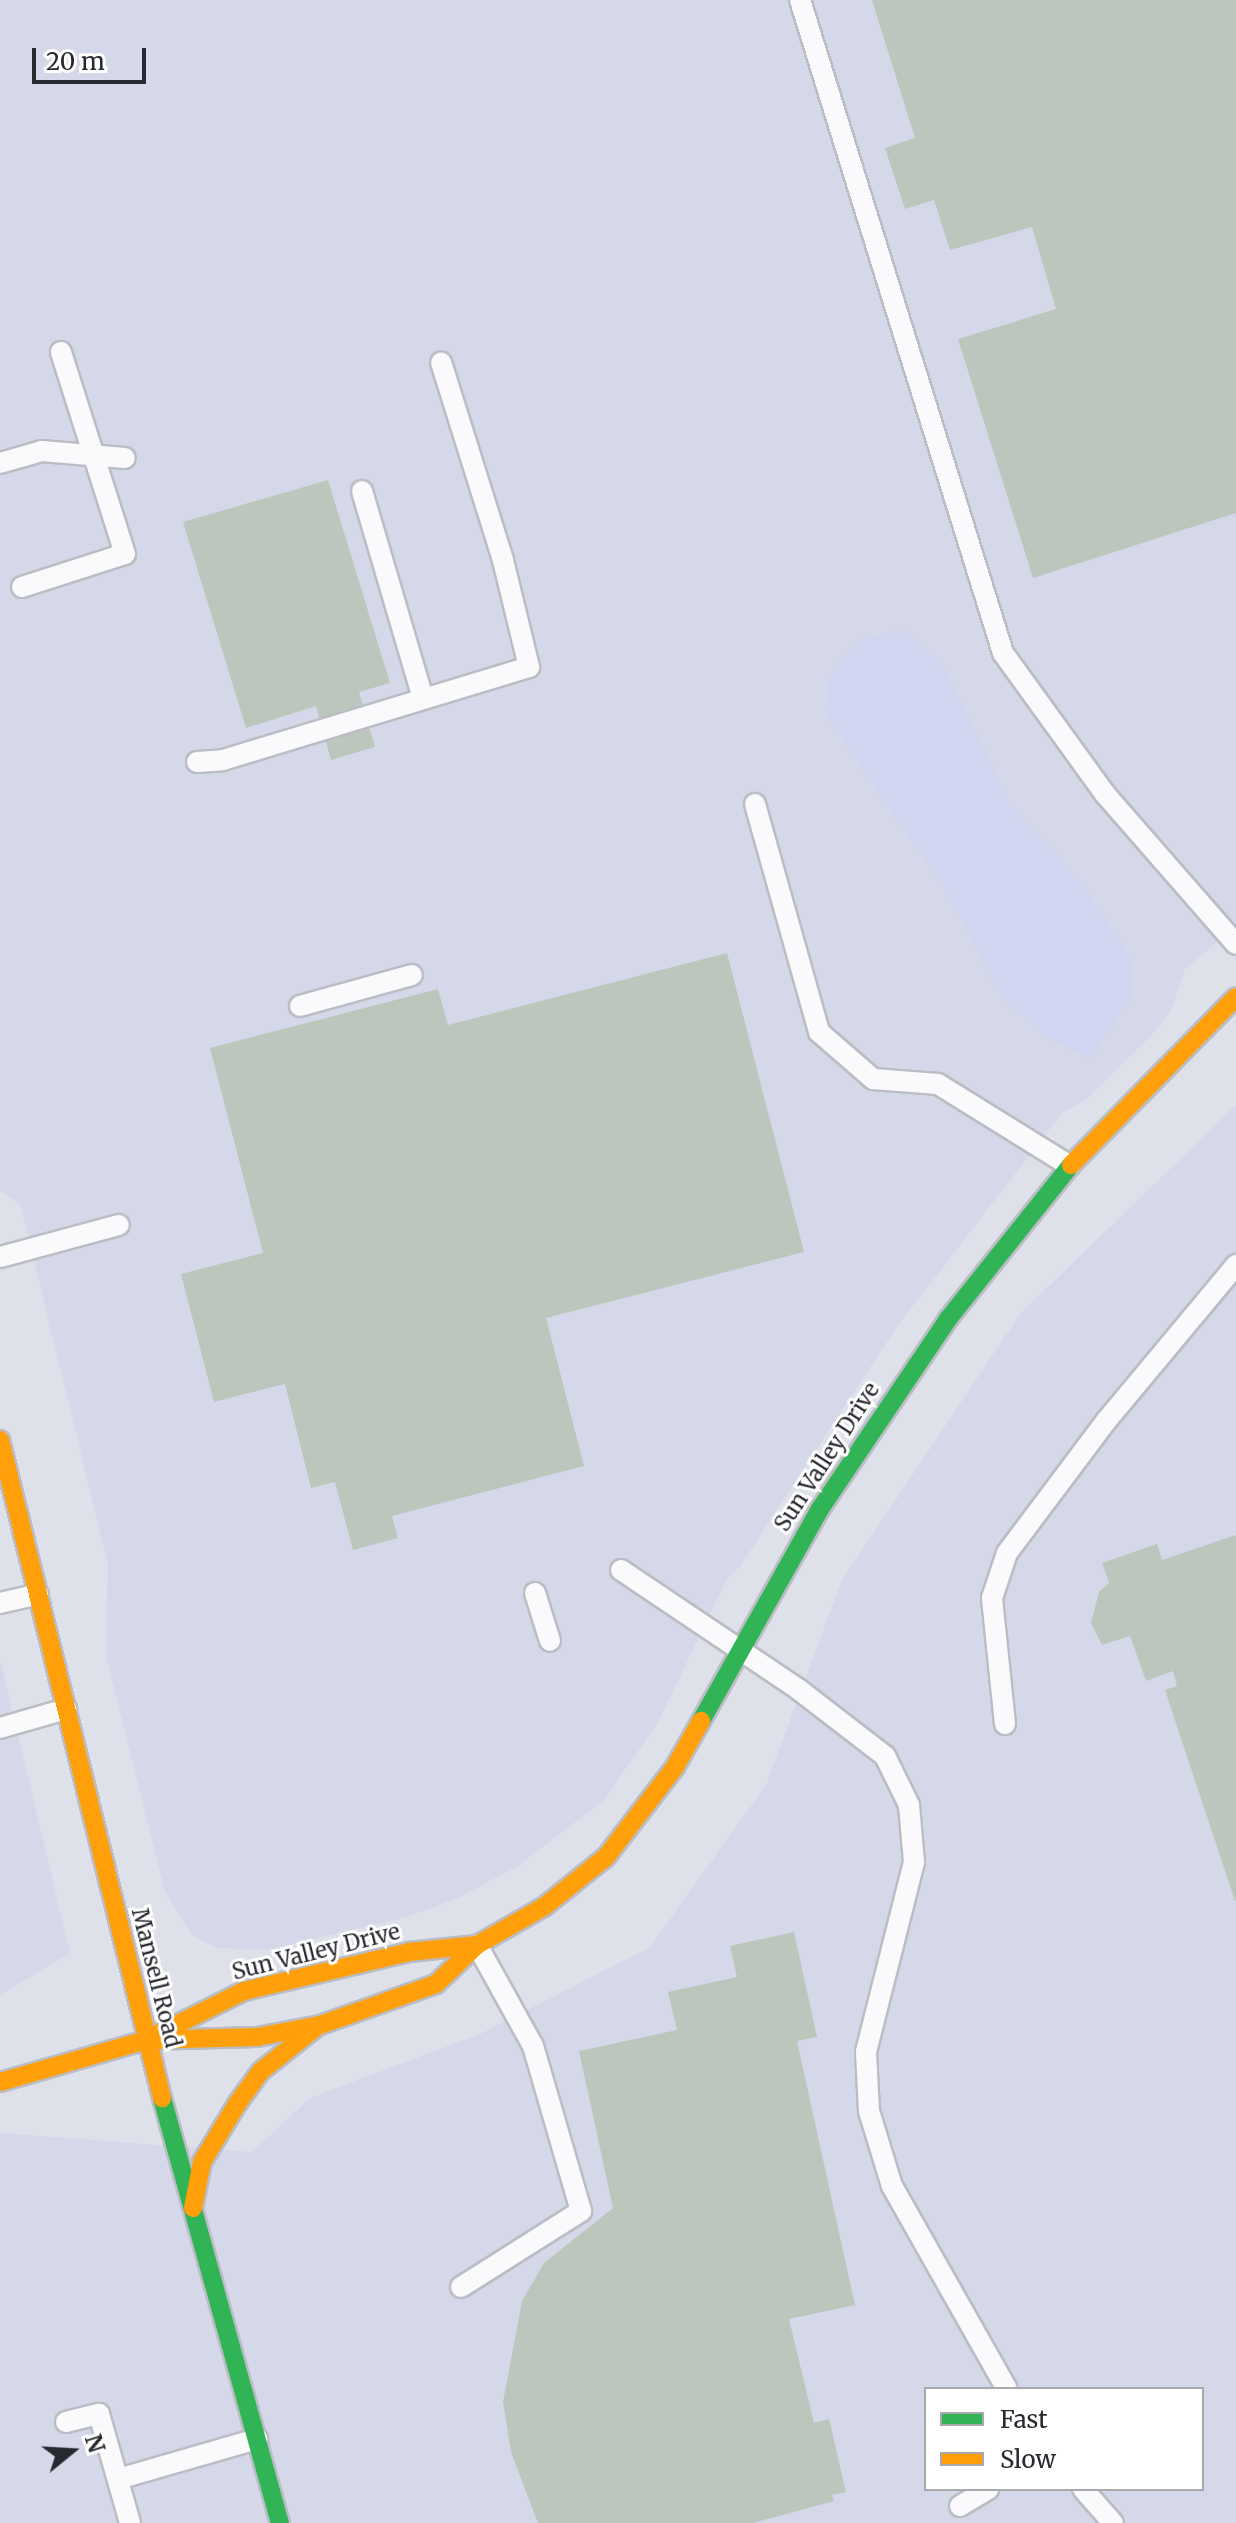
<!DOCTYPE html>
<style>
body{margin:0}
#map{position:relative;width:1236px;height:2523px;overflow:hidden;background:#dfe1ea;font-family:Merriweather,serif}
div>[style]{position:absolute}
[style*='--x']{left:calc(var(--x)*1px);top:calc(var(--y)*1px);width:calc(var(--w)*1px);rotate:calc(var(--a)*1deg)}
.built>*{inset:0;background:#d5d8e9}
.green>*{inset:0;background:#d1d5ef}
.building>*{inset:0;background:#bcc6bc}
.roads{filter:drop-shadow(2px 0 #bbbdc4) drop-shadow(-2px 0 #bbbdc4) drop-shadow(0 2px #bbbdc4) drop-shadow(0 -2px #bbbdc4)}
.lane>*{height:20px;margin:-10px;padding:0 10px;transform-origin:10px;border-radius:10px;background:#fafafc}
.fast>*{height:18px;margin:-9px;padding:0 9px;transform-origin:9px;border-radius:9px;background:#30b455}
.slow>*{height:18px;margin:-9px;padding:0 9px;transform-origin:9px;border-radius:9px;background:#ff9f0a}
span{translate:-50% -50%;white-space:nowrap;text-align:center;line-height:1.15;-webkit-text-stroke:6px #fff;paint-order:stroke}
.street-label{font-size:22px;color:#28292f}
.legend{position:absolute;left:924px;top:2387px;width:280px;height:104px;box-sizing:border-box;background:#fff;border:2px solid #a9a9ac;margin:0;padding:10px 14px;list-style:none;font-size:24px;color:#28292f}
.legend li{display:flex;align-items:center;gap:16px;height:40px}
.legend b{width:40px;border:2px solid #a9a9ac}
.north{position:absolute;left:32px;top:2411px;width:80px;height:80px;-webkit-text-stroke:6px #fff;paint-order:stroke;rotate:72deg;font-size:22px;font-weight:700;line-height:32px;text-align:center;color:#28292f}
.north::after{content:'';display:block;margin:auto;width:28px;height:36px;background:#28292f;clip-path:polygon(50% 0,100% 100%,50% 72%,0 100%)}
.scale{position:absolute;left:32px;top:48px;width:114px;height:36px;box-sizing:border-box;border:4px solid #28292f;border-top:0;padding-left:10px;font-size:24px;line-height:28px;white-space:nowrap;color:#28292f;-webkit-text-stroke:6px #fff;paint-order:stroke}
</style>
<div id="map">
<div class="built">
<div style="clip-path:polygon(0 0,1236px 0,1236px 926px,1185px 969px,1171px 1011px,1151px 1036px,1083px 1102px,1062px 1113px,896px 1328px,739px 1568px,728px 1577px,657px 1724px,604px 1800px,518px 1866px,458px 1898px,407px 1917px,267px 1950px,216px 1948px,192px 1935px,165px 1892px,106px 1657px,108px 1565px,20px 1203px,0 1191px)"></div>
<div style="clip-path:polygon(evenodd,1236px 1105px,1236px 2523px,0 2523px,0 2133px,252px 2152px,310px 2098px,480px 2034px,650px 1947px,766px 1785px,842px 1580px,1020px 1314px,1236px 1105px,926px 2389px,1202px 2389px,1202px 2489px,926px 2489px,926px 2389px)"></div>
<div style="clip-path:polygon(0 1659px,70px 1953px,0 1995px)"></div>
</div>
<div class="green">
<div style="clip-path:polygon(902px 630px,940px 661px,1010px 804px,1082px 884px,1131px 957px,1130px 1000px,1090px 1058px,1046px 1036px,1003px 997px,941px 883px,825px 713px,830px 674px,862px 639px)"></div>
</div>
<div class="building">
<div style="clip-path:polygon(872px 0,1236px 0,1236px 513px,1033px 578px,958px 339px,1056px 309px,1032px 227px,950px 250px,934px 200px,905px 209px,885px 148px,915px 138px)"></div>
<div style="clip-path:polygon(328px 480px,390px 683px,359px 692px,375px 747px,331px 760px,316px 706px,246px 728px,183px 522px)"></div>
<div style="clip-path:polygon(727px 953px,804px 1252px,546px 1318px,584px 1466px,392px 1516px,398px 1538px,353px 1550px,335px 1482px,311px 1488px,285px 1384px,214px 1402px,181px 1274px,263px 1253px,210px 1048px,438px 989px,448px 1025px)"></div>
<div style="clip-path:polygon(1236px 1535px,1236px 1901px,1235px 1901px,1165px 1690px,1177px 1686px,1173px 1671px,1146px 1681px,1130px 1636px,1102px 1645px,1091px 1623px,1099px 1592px,1109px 1583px,1102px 1563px,1157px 1544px,1162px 1560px)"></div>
<div style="clip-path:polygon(794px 1932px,817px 2037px,797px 2041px,855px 2305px,789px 2319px,814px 2423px,829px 2419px,846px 2492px,832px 2495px,834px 2501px,753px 2523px,538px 2523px,511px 2452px,503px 2402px,522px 2301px,544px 2263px,613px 2208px,579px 2051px,677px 2030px,668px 1992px,737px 1977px,730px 1946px)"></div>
</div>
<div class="roads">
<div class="lane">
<div style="--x:800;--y:0;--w:684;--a:72.73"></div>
<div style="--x:1003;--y:653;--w:174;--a:54.1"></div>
<div style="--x:1105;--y:794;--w:199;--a:48.9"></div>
<div style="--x:0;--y:463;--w:44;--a:-15.9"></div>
<div style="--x:42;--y:451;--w:83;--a:4.8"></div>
<div style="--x:362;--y:491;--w:216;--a:73.6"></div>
<div style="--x:22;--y:587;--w:108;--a:-17.8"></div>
<div style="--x:125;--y:554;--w:212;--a:-107.6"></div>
<div style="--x:197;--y:762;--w:26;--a:-4"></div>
<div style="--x:223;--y:760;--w:320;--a:-16.9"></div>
<div style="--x:529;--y:667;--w:110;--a:-103.7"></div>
<div style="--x:503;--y:560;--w:207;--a:-107.4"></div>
<div style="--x:755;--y:804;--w:237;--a:74.3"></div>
<div style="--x:819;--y:1032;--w:72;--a:41"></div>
<div style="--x:873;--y:1079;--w:65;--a:4.4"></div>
<div style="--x:938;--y:1084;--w:155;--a:31.8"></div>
<div style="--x:300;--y:1006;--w:116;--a:-15.5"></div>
<div style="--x:0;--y:1257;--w:123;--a:-15.1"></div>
<div style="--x:621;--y:1570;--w:213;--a:33.9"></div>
<div style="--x:798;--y:1689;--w:110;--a:37.6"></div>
<div style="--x:885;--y:1756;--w:55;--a:63.9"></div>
<div style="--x:909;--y:1805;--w:57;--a:85"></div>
<div style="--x:914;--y:1862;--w:196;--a:104.2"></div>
<div style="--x:866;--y:2052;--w:59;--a:87.1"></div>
<div style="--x:869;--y:2111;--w:78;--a:73"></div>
<div style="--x:892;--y:2186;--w:233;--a:60.5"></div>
<div style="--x:535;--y:1593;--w:50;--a:72.6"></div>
<div style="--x:0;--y:1603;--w:39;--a:-13"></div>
<div style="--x:1005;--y:1724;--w:127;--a:-95.9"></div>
<div style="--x:992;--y:1598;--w:47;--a:-71.6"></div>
<div style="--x:1007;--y:1553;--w:166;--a:-53.1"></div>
<div style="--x:1107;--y:1420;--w:202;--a:-50.2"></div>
<div style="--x:0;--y:1728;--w:69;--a:-16.1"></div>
<div style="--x:461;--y:2287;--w:142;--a:-32.3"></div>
<div style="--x:581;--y:2211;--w:172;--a:-106.2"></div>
<div style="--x:533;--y:2046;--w:115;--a:-119"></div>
<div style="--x:66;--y:2422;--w:34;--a:-14"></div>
<div style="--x:99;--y:2414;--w:113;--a:74.1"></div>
<div style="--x:118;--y:2479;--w:145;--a:-16.1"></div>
<div style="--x:1083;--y:2489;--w:45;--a:48.6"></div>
<div style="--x:960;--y:2506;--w:33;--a:-31"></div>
</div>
<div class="fast">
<div style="--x:701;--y:1721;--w:243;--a:-60.7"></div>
<div style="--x:820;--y:1509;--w:229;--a:-56"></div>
<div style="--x:948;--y:1319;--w:197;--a:-51.4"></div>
<div style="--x:162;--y:2098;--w:441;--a:74.5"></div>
</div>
<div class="slow">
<div style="--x:1071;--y:1165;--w:235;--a:-45.5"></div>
<div style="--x:0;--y:1440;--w:678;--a:76.17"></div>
<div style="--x:146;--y:2040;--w:111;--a:-1.5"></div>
<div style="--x:257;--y:2037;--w:64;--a:-10.8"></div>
<div style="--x:320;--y:2025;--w:123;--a:-19.5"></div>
<div style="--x:436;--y:1984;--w:57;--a:-43.6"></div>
<div style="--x:477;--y:1945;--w:78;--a:-29.8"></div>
<div style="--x:545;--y:1906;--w:78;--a:-38.8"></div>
<div style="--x:606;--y:1857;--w:113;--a:-52.5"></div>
<div style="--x:675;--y:1767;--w:53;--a:-60.5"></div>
<div style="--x:0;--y:2082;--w:152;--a:-16"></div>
<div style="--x:146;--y:2040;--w:110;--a:-26.6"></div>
<div style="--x:244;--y:1991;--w:170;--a:-13.3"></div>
<div style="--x:409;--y:1952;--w:68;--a:-5.9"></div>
<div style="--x:193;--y:2208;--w:47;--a:-78.9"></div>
<div style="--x:202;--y:2162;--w:68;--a:-58.9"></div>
<div style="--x:237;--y:2104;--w:41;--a:-54"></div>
<div style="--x:261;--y:2071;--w:68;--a:-38.4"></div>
</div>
</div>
<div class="street-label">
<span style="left:827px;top:1457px;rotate:-57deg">Sun Valley Drive</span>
<span style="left:316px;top:1952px;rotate:-14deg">Sun Valley Drive</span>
<span style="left:156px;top:1978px;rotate:76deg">Mansell Road</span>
</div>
<ul class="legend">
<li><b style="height:10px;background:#30b455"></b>Fast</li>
<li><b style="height:10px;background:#ff9f0a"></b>Slow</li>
</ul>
<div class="north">N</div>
<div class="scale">20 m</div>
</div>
